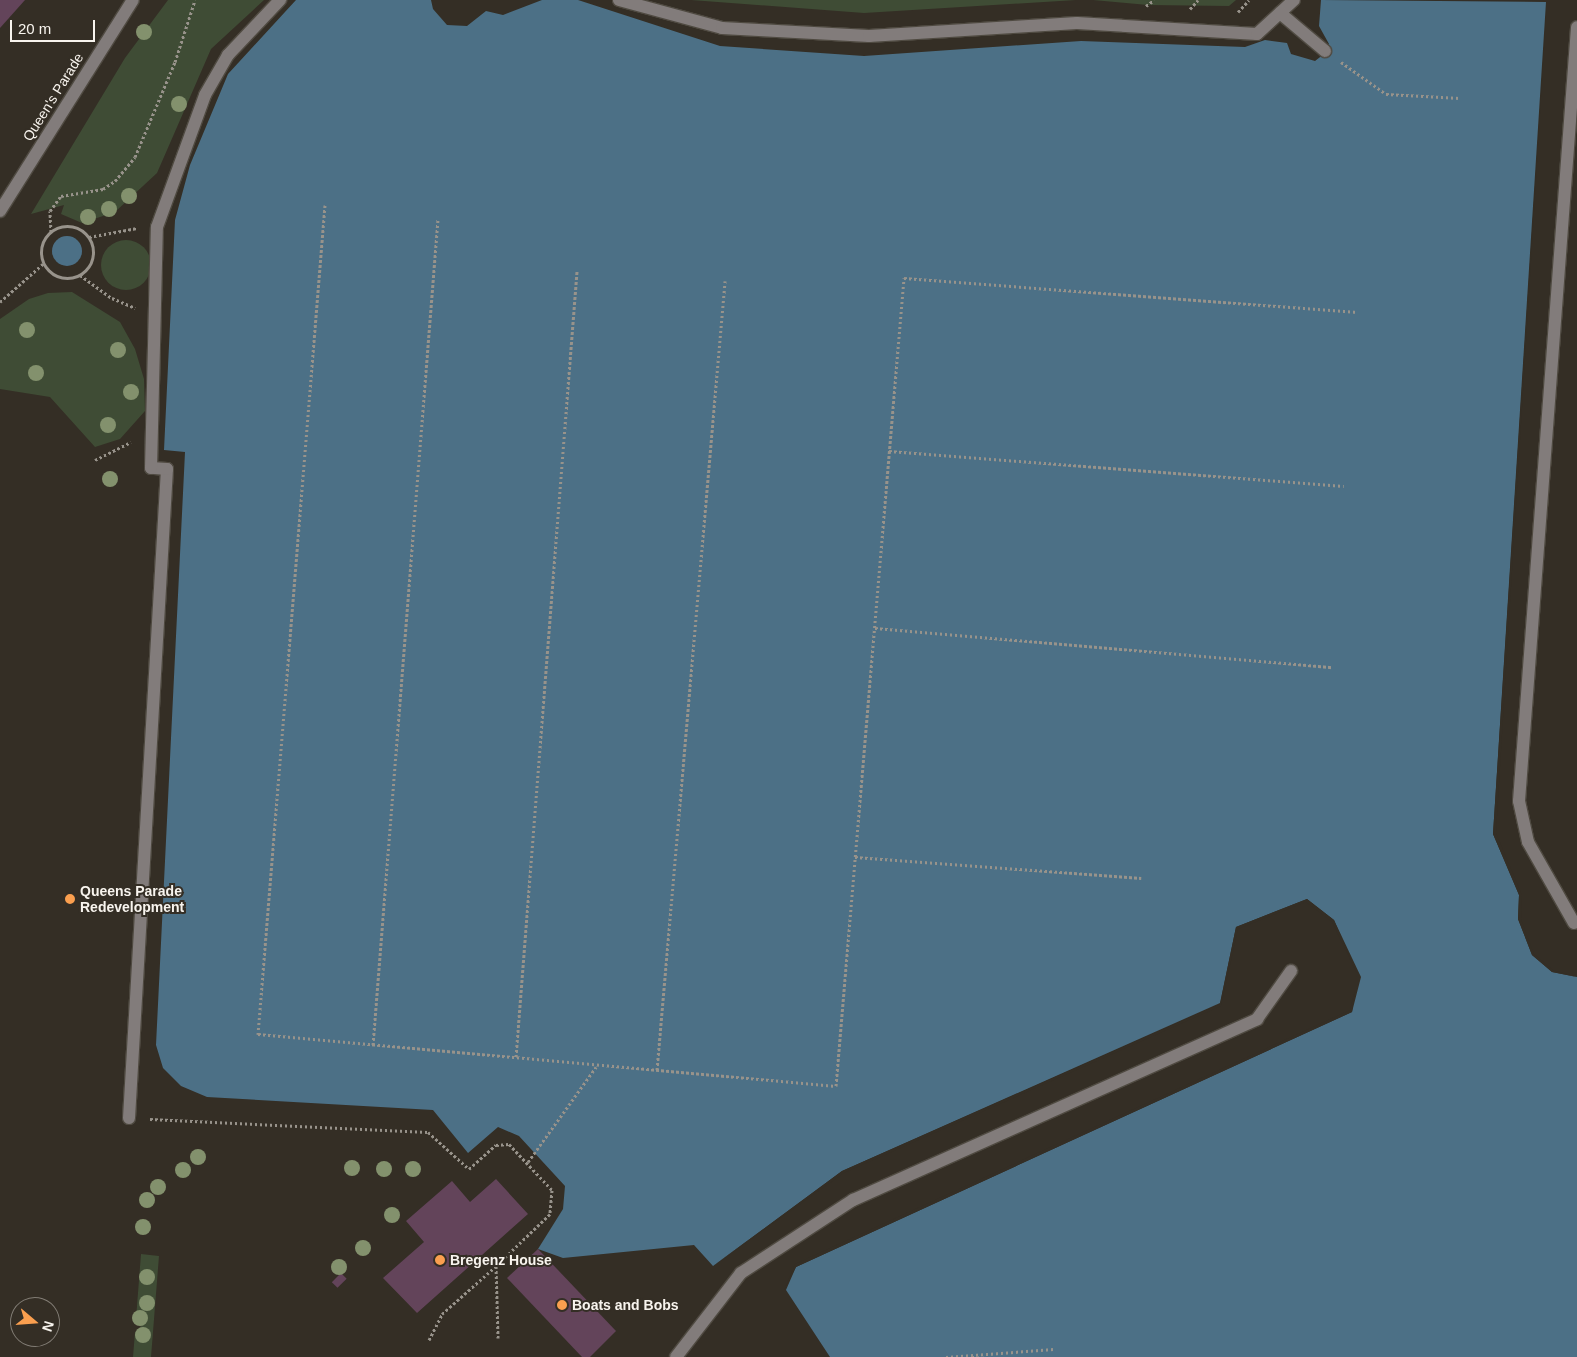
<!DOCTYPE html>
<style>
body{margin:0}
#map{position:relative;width:1577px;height:1357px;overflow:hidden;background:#342e25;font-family:Helvetica,sans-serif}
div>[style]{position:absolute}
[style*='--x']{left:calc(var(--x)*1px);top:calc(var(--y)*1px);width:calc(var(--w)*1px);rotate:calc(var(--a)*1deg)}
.green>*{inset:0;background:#3f4c35}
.round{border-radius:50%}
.water>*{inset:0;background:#4c7086}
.pier>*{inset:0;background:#342e25}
.building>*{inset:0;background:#63445a;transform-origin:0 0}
.path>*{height:3px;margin-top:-1.5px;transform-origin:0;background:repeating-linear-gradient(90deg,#98938b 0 2.5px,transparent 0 5px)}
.path>.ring{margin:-1.5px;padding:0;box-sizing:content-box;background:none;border:3px solid #98938b;border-radius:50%}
.roads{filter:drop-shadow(1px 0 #4f4a41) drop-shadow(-1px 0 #4f4a41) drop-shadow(0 1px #4f4a41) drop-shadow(0 -1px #4f4a41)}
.minor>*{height:12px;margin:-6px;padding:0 6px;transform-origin:6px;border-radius:6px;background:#827c7b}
.trees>*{width:16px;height:16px;margin:-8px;border-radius:50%;background:#83916d}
.dots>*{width:14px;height:14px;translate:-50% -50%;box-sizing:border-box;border:2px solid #342e25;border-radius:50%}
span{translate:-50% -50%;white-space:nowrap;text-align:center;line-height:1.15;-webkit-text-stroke:4px #342e25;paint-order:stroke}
.street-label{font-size:14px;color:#f8f4ee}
.poi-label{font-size:14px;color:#f8f4ee;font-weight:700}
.left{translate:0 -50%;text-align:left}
.north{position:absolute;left:10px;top:1297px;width:50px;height:50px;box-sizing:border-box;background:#342e25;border:1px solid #827d75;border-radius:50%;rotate:108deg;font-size:14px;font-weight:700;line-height:20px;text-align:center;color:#f8f4ee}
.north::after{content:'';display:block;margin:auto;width:18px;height:22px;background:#fa9f4f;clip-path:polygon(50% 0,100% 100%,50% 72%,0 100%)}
.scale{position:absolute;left:10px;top:20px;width:85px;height:22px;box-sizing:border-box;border:2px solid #f8f4ee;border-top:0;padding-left:6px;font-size:15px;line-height:18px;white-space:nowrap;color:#f8f4ee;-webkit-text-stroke:4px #342e25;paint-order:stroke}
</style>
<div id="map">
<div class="green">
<div style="clip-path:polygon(168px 0,264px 0,211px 49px,157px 173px,115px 212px,82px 223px,61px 214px,64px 205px,31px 214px,125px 58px)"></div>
<div style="clip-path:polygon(691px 0,1076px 0,864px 13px)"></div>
<div style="clip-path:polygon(1093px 0,1236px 0,1229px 6px,1148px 5px)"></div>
<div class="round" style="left:101px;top:240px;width:50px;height:50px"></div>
<div style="clip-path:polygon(72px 292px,120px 322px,135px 349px,144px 379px,145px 411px,120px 439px,95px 447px,50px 397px,0 389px,0 319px,29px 299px,48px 293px)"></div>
<div style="clip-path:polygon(141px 1254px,159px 1256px,151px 1357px,133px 1357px,135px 1332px,140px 1332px,141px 1320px,136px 1319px)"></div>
</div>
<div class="water">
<div style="clip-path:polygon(296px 0,431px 0,433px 9px,447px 25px,467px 26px,486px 11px,503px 15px,542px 0,578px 0,720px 46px,864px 56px,1081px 41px,1245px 47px,1265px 40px,1287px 43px,1291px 54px,1315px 61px,1324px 54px,1329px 44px,1319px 26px,1321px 0,1546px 2px,1493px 834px,1519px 895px,1518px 919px,1532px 955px,1552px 972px,1577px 977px,1577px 1357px,830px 1357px,786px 1290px,796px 1267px,1352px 1012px,1361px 977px,1334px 920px,1307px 899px,1236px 927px,1220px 1003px,842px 1171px,713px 1266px,694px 1245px,563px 1258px,538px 1249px,563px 1209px,565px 1186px,519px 1136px,498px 1127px,468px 1153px,433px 1110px,207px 1097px,181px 1086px,163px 1068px,156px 1045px,185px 452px,164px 450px,175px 220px,190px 165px,228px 74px)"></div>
<div class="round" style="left:52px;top:236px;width:30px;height:30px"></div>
</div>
<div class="pier">
<div style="clip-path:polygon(1547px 0,1496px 833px,1522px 895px,1521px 919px,1534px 954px,1553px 970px,1577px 977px,1552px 972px,1532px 955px,1518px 919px,1519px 895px,1493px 834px)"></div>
<div style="clip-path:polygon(1307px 899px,1334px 920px,1357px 974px,1332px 922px,1306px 902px,1238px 929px,1221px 1006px,844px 1173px,713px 1266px,842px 1171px,1220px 1004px,1236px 927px)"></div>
<div style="clip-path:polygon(1355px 990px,1352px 1012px,796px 1267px,784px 1290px,795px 1264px,1350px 1010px)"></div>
</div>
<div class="building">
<div style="clip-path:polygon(0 0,25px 0,0 28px)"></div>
<div style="clip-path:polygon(496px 1179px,528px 1214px,417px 1313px,383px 1278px,424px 1242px,406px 1221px,452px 1181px,470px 1202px)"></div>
<div style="clip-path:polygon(538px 1249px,616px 1331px,590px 1357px,582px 1357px,507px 1278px)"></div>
<div style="left:341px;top:1273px;width:8px;height:13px;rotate:45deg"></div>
</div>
<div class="path">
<div style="--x:1146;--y:6;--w:10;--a:-37"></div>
<div style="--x:1190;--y:9;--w:12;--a:-48"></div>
<div style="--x:1238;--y:12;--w:16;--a:-47"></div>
<div style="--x:1341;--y:62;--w:55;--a:35.4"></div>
<div style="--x:1386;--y:94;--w:74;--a:3.1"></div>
<div style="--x:325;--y:205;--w:832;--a:94.62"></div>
<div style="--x:258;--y:1034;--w:580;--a:5.14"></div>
<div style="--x:836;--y:1086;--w:811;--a:-85.19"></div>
<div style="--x:904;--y:278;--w:455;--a:4.3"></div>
<div class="ring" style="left:41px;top:226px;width:49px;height:49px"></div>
<div style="--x:51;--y:232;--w:21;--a:-93"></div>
<div style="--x:50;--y:211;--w:19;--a:-54"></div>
<div style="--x:61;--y:196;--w:43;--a:-9.5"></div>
<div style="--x:103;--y:189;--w:14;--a:-34"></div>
<div style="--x:115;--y:181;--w:31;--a:-50"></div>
<div style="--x:135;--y:157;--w:103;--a:-67.2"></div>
<div style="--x:175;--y:62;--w:65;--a:-72.1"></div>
<div style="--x:89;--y:237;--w:49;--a:-10.6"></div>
<div style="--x:80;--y:275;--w:39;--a:36"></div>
<div style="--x:112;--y:298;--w:25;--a:23"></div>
<div style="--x:0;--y:302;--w:59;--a:-41.6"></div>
<div style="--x:889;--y:451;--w:456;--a:4.4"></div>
<div style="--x:95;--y:460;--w:40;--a:-26.6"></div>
<div style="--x:875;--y:628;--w:459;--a:4.9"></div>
<div style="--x:855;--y:857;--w:287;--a:4.2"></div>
<div style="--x:373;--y:1045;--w:829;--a:-85.5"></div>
<div style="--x:516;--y:1057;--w:788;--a:-85.56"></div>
<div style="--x:657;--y:1070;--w:792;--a:-85.07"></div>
<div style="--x:150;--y:1119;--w:278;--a:2.7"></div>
<div style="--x:428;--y:1132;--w:55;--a:42.1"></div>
<div style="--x:469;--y:1169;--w:36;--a:-42"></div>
<div style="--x:496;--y:1145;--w:13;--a:-4"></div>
<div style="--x:509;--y:1144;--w:63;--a:46.9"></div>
<div style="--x:552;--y:1190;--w:24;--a:95"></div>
<div style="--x:550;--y:1214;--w:75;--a:136.1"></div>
<div style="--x:496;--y:1266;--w:72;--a:88.4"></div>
<div style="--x:528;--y:1162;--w:117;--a:-54.4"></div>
<div style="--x:429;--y:1340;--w:29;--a:-63"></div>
<div style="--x:442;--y:1314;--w:71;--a:-41.6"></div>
<div style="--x:946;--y:1357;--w:108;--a:-4.2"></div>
</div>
<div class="roads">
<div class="minor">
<div style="--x:619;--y:0;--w:107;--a:15.2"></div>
<div style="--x:722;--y:28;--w:147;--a:3.1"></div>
<div style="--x:869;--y:36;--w:208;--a:-3.6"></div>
<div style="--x:1077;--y:23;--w:180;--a:3.5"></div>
<div style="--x:1257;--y:34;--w:50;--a:-42.6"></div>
<div style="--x:1280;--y:13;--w:59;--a:40.2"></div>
<div style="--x:0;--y:211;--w:249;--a:-57.8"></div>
<div style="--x:1574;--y:923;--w:93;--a:-119.6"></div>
<div style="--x:1528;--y:842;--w:42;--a:-102.4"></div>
<div style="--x:1519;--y:801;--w:776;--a:-85.71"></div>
<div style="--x:129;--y:1118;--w:650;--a:-86.65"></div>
<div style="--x:167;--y:469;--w:16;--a:-176"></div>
<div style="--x:151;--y:468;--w:241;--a:-88.6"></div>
<div style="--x:157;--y:227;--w:140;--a:-70"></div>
<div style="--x:205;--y:95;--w:46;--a:-60.1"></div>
<div style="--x:228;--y:55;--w:76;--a:-46.6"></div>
<div style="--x:676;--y:1357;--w:106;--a:-52.3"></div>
<div style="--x:741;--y:1273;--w:134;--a:-33.1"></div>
<div style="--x:853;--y:1200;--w:443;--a:-24.1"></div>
<div style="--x:1257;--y:1019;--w:59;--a:-54.7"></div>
</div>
</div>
<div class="trees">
<div style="left:144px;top:32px"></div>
<div style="left:179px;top:104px"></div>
<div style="left:129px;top:196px"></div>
<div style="left:109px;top:209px"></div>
<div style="left:88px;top:217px"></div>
<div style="left:27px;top:330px"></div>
<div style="left:118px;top:350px"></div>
<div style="left:36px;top:373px"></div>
<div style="left:131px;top:392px"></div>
<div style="left:108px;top:425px"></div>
<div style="left:110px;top:479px"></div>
<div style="left:198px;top:1157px"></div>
<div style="left:352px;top:1168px"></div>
<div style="left:384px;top:1169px"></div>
<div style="left:413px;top:1169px"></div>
<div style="left:183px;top:1170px"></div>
<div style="left:158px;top:1187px"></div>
<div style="left:147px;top:1200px"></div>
<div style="left:392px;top:1215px"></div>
<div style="left:143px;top:1227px"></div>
<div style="left:363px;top:1248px"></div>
<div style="left:339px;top:1267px"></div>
<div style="left:147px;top:1277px"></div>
<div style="left:147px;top:1303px"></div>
<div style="left:140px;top:1318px"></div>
<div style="left:143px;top:1335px"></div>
</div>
<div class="dots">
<div style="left:70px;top:899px;background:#fa9f4f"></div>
<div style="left:440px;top:1260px;background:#fa9f4f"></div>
<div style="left:562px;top:1305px;background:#fa9f4f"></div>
</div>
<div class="street-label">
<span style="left:53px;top:97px;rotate:-58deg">Queen's Parade</span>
</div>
<div class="poi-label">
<span class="left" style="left:80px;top:899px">Queens Parade<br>Redevelopment</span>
<span class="left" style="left:450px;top:1260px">Bregenz House</span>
<span class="left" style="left:572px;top:1305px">Boats and Bobs</span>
</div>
<div class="north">N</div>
<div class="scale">20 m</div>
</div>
